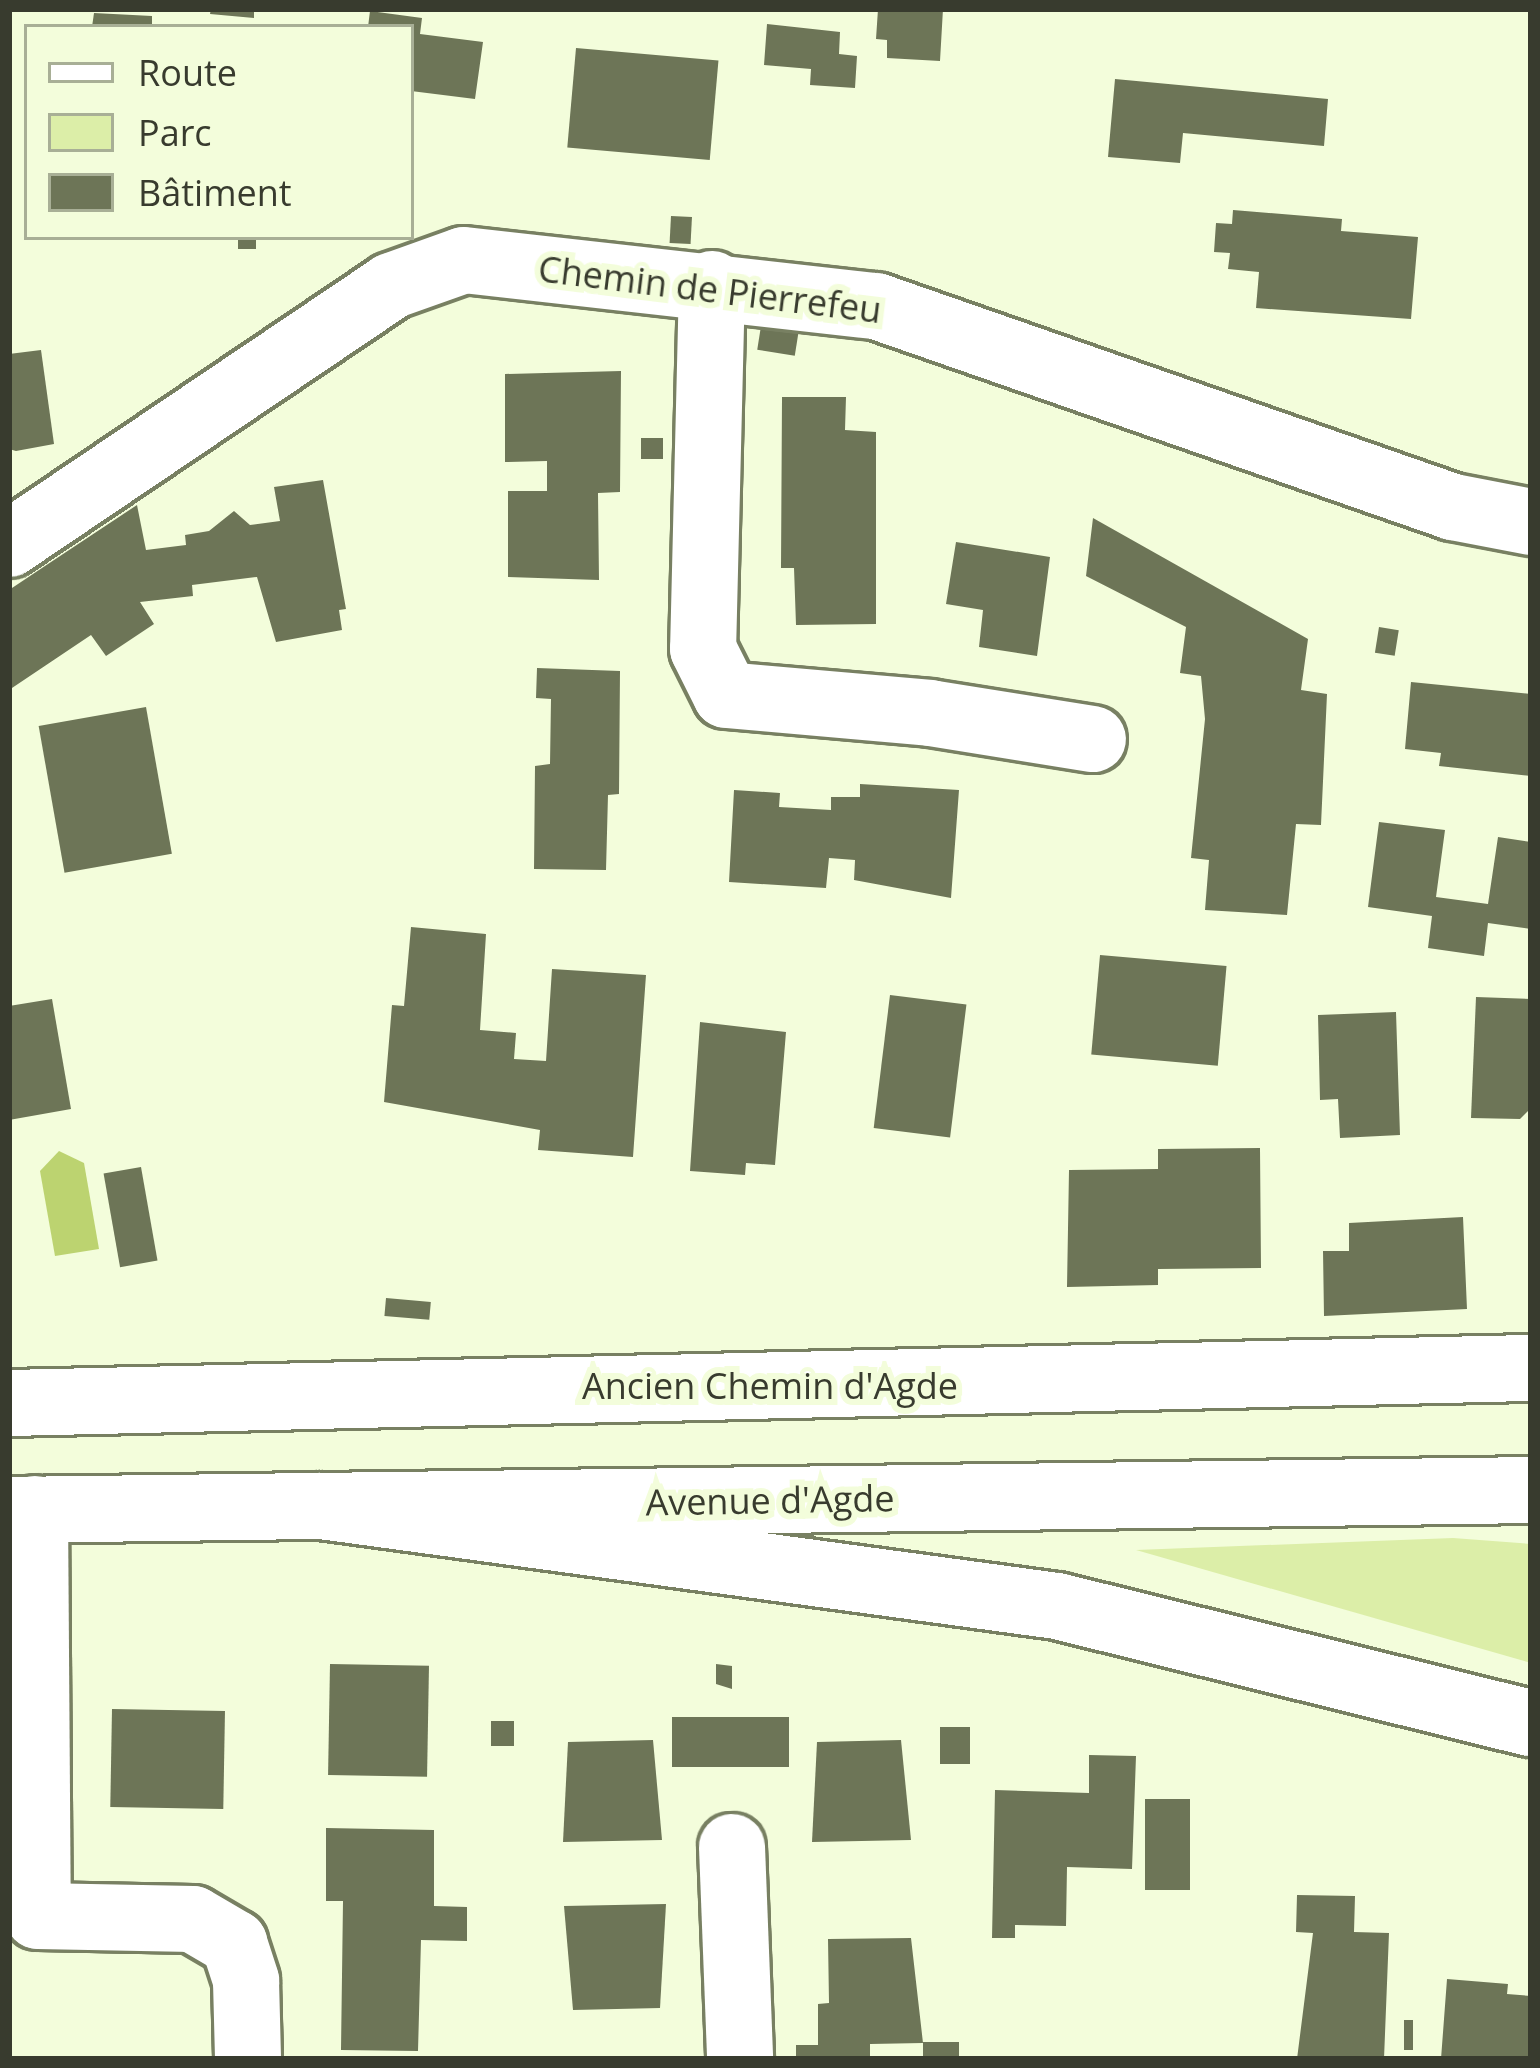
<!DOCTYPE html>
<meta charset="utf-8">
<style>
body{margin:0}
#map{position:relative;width:1540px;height:2068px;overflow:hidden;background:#f3fddb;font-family:"Open Sans",sans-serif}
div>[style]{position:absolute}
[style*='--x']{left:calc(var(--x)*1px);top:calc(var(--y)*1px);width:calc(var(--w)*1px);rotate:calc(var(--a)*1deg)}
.green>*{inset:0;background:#dceea8}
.water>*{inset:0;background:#bcd370}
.building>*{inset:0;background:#6d7557;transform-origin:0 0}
.roads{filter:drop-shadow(3px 0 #788062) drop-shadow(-3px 0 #788062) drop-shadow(0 3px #788062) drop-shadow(0 -3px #788062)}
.minor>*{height:66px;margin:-33px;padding:0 33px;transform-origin:33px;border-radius:33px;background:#fff}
.major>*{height:66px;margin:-33px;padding:0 33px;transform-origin:33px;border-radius:33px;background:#fff}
.highway>*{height:66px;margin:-33px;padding:0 33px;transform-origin:33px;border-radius:33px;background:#fff}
span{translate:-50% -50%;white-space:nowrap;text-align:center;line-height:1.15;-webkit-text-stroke:12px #f3fddb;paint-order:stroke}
.street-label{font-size:36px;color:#383b2e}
.frame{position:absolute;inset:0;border:12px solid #383b2e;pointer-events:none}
.legend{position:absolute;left:24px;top:24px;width:390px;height:216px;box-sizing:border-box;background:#f3fddb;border:3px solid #a8af96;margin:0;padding:15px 21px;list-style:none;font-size:36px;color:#383b2e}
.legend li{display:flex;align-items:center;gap:24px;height:60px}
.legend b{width:60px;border:3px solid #a8af96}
</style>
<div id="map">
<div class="green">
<div style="clip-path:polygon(1453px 1538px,1531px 1544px,1531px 1663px,1136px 1550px)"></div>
</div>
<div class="water">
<div style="clip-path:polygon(59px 1151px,84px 1163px,99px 1249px,55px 1256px,40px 1171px)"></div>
</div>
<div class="building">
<div style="clip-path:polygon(211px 9px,254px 9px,254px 18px,210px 14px)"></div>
<div style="clip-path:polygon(878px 9px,943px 9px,940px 61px,887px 58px,887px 40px,876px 39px)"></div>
<div style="clip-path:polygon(370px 11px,422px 18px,420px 34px,483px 42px,475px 99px,411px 91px,411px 27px,368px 27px)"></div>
<div style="clip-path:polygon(94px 13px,152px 16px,152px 27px,92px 27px)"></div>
<div style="clip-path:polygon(767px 24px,840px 32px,839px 54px,857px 56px,855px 88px,810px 85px,811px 69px,764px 65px)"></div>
<div style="left:576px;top:48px;width:143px;height:100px;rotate:5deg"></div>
<div style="clip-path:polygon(1115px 79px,1328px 99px,1324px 146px,1183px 133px,1180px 163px,1108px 157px)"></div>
<div style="clip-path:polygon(1233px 210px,1342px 219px,1341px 231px,1418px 237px,1411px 319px,1256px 308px,1259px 272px,1228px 269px,1230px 253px,1214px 252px,1216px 223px,1232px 224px)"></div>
<div style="left:671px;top:216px;width:21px;height:27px;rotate:3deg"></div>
<div style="left:238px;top:237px;width:18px;height:12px"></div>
<div style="left:761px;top:326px;width:38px;height:24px;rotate:9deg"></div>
<div style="clip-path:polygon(41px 350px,54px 444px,16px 451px,9px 449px,9px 354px)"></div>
<div style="clip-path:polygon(621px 371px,620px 492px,598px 493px,599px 580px,508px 577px,508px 491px,547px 491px,547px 461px,505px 462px,505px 374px)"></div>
<div style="clip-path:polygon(782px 397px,846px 397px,845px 430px,876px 432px,876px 624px,796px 625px,794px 568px,781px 568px)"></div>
<div style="left:641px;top:438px;width:22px;height:21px"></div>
<div style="clip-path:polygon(323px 480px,346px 609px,339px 610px,342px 630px,276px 642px,257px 577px,192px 585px,193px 596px,140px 602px,154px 624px,106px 656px,91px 635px,9px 690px,9px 590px,45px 566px,137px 505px,146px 550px,186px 545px,185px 535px,209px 531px,234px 511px,250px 525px,280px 521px,274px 487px)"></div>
<div style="clip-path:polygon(1093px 518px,1308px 639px,1301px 690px,1327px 694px,1321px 825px,1296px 824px,1287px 915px,1205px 910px,1209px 860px,1191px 858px,1205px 719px,1201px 676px,1180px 673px,1186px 627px,1086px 576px)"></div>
<div style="clip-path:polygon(956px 542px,1050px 557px,1037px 656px,979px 647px,983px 610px,946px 604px)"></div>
<div style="left:1379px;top:627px;width:20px;height:26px;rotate:9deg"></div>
<div style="clip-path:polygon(537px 668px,620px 671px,619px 794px,608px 795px,606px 870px,534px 869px,535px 766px,550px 764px,551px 699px,536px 698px)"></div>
<div style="clip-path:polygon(1411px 682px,1531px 694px,1531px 776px,1439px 766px,1441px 753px,1405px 749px)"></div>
<div style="left:146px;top:707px;width:149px;height:109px;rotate:80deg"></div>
<div style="clip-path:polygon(860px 784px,959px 790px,951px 898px,854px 880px,855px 860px,829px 858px,826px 888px,729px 882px,734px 790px,780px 793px,779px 807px,831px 810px,831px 797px,860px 797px)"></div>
<div style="clip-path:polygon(1379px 822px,1445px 830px,1436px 897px,1488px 904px,1498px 837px,1531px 842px,1531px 929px,1488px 923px,1484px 956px,1428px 948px,1432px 916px,1368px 907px)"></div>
<div style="clip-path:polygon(411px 927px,486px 934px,480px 1030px,516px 1033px,514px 1059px,546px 1061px,552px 969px,646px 975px,633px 1157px,538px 1150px,540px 1130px,384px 1102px,392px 1005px,404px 1006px)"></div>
<div style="left:1100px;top:955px;width:127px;height:100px;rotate:5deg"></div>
<div style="left:890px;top:995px;width:77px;height:134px;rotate:7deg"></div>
<div style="clip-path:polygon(1476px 997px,1531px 999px,1531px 1108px,1520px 1119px,1471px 1118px)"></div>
<div style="clip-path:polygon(52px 999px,71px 1109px,9px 1120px,9px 1006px)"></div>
<div style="clip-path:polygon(1396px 1012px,1400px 1135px,1340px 1138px,1338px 1099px,1320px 1100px,1318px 1015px)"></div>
<div style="clip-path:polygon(700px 1022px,786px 1032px,775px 1165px,746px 1163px,745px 1175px,690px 1171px)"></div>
<div style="clip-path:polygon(1260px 1148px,1261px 1268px,1158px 1269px,1158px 1285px,1067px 1287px,1069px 1170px,1158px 1169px,1158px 1149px)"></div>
<div style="left:141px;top:1167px;width:95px;height:38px;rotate:80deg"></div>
<div style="clip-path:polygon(1463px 1217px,1467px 1309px,1324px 1316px,1323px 1251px,1349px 1251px,1349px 1223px)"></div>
<div style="left:386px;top:1298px;width:45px;height:18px;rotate:5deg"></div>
<div style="left:330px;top:1664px;width:99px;height:111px;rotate:1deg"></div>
<div style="clip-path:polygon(716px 1664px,732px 1666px,732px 1689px,716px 1684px)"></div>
<div style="left:112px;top:1709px;width:113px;height:98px;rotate:1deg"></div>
<div style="left:789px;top:1717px;width:50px;height:117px;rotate:90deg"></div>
<div style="left:491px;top:1721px;width:23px;height:25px"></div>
<div style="left:940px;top:1727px;width:30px;height:37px"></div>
<div style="clip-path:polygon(653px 1740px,662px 1840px,563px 1842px,568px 1742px)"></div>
<div style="clip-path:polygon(901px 1740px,911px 1840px,812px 1842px,817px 1742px)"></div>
<div style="clip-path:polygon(1089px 1755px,1136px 1756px,1132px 1869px,1067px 1867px,1066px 1926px,1015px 1925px,1015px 1938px,992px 1938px,995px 1790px,1089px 1793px)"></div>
<div style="left:1145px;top:1799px;width:45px;height:91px"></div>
<div style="clip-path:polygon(326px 1828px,434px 1830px,434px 1906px,467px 1907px,467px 1941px,421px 1940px,418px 2051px,341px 2050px,343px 1901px,326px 1901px)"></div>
<div style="clip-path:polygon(1297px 1895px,1355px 1896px,1354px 1932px,1389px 1933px,1384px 2059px,1297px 2059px,1313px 1933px,1296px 1932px)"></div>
<div style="clip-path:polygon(666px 1904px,660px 2008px,573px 2010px,564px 1906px)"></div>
<div style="clip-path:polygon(911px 1938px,923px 2043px,870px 2044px,870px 2059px,796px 2059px,796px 2045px,818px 2045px,818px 2004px,829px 2003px,828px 1939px)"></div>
<div style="clip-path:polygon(1447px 1979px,1508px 1984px,1507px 1994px,1531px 1996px,1531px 2059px,1441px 2059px)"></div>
<div style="left:1404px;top:2020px;width:9px;height:30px"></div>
<div style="left:959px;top:2042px;width:17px;height:36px;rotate:90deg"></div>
</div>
<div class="roads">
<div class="minor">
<div style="--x:712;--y:284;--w:365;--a:91.4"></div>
<div style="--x:703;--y:649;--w:51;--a:63.4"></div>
<div style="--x:726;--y:695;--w:205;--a:5"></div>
<div style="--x:930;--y:713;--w:165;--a:9.1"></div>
<div style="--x:9;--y:544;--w:461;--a:-34"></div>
<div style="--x:391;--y:286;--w:77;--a:-19.6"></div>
<div style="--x:464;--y:260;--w:415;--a:6.4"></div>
<div style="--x:876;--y:306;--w:611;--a:19.21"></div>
<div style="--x:1453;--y:507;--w:79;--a:10.9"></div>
<div style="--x:9;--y:1403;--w:1522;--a:-1.32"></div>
<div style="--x:35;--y:1509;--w:407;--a:89.6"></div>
<div style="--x:38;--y:1916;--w:155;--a:1.1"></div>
<div style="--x:193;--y:1919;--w:48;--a:30.3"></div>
<div style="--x:234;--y:1943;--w:40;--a:72"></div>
<div style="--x:246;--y:1981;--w:78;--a:88.5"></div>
<div style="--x:732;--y:1847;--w:212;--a:87.8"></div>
</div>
<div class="major">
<div style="--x:9;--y:1510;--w:1522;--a:-0.75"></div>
</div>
<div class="highway">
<div style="--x:321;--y:1506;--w:743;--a:7.74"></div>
<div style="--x:1057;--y:1606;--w:488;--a:13.9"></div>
</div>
</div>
<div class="street-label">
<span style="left:710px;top:289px;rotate:7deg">Chemin de Pierrefeu</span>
<span style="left:770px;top:1386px">Ancien Chemin d'Agde</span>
<span style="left:770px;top:1500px;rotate:-1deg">Avenue d'Agde</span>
</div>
<div class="frame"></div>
<ul class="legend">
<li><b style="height:15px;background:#fff"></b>Route</li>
<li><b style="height:33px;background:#dceea8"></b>Parc</li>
<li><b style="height:33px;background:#6d7557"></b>Bâtiment</li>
</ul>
</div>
